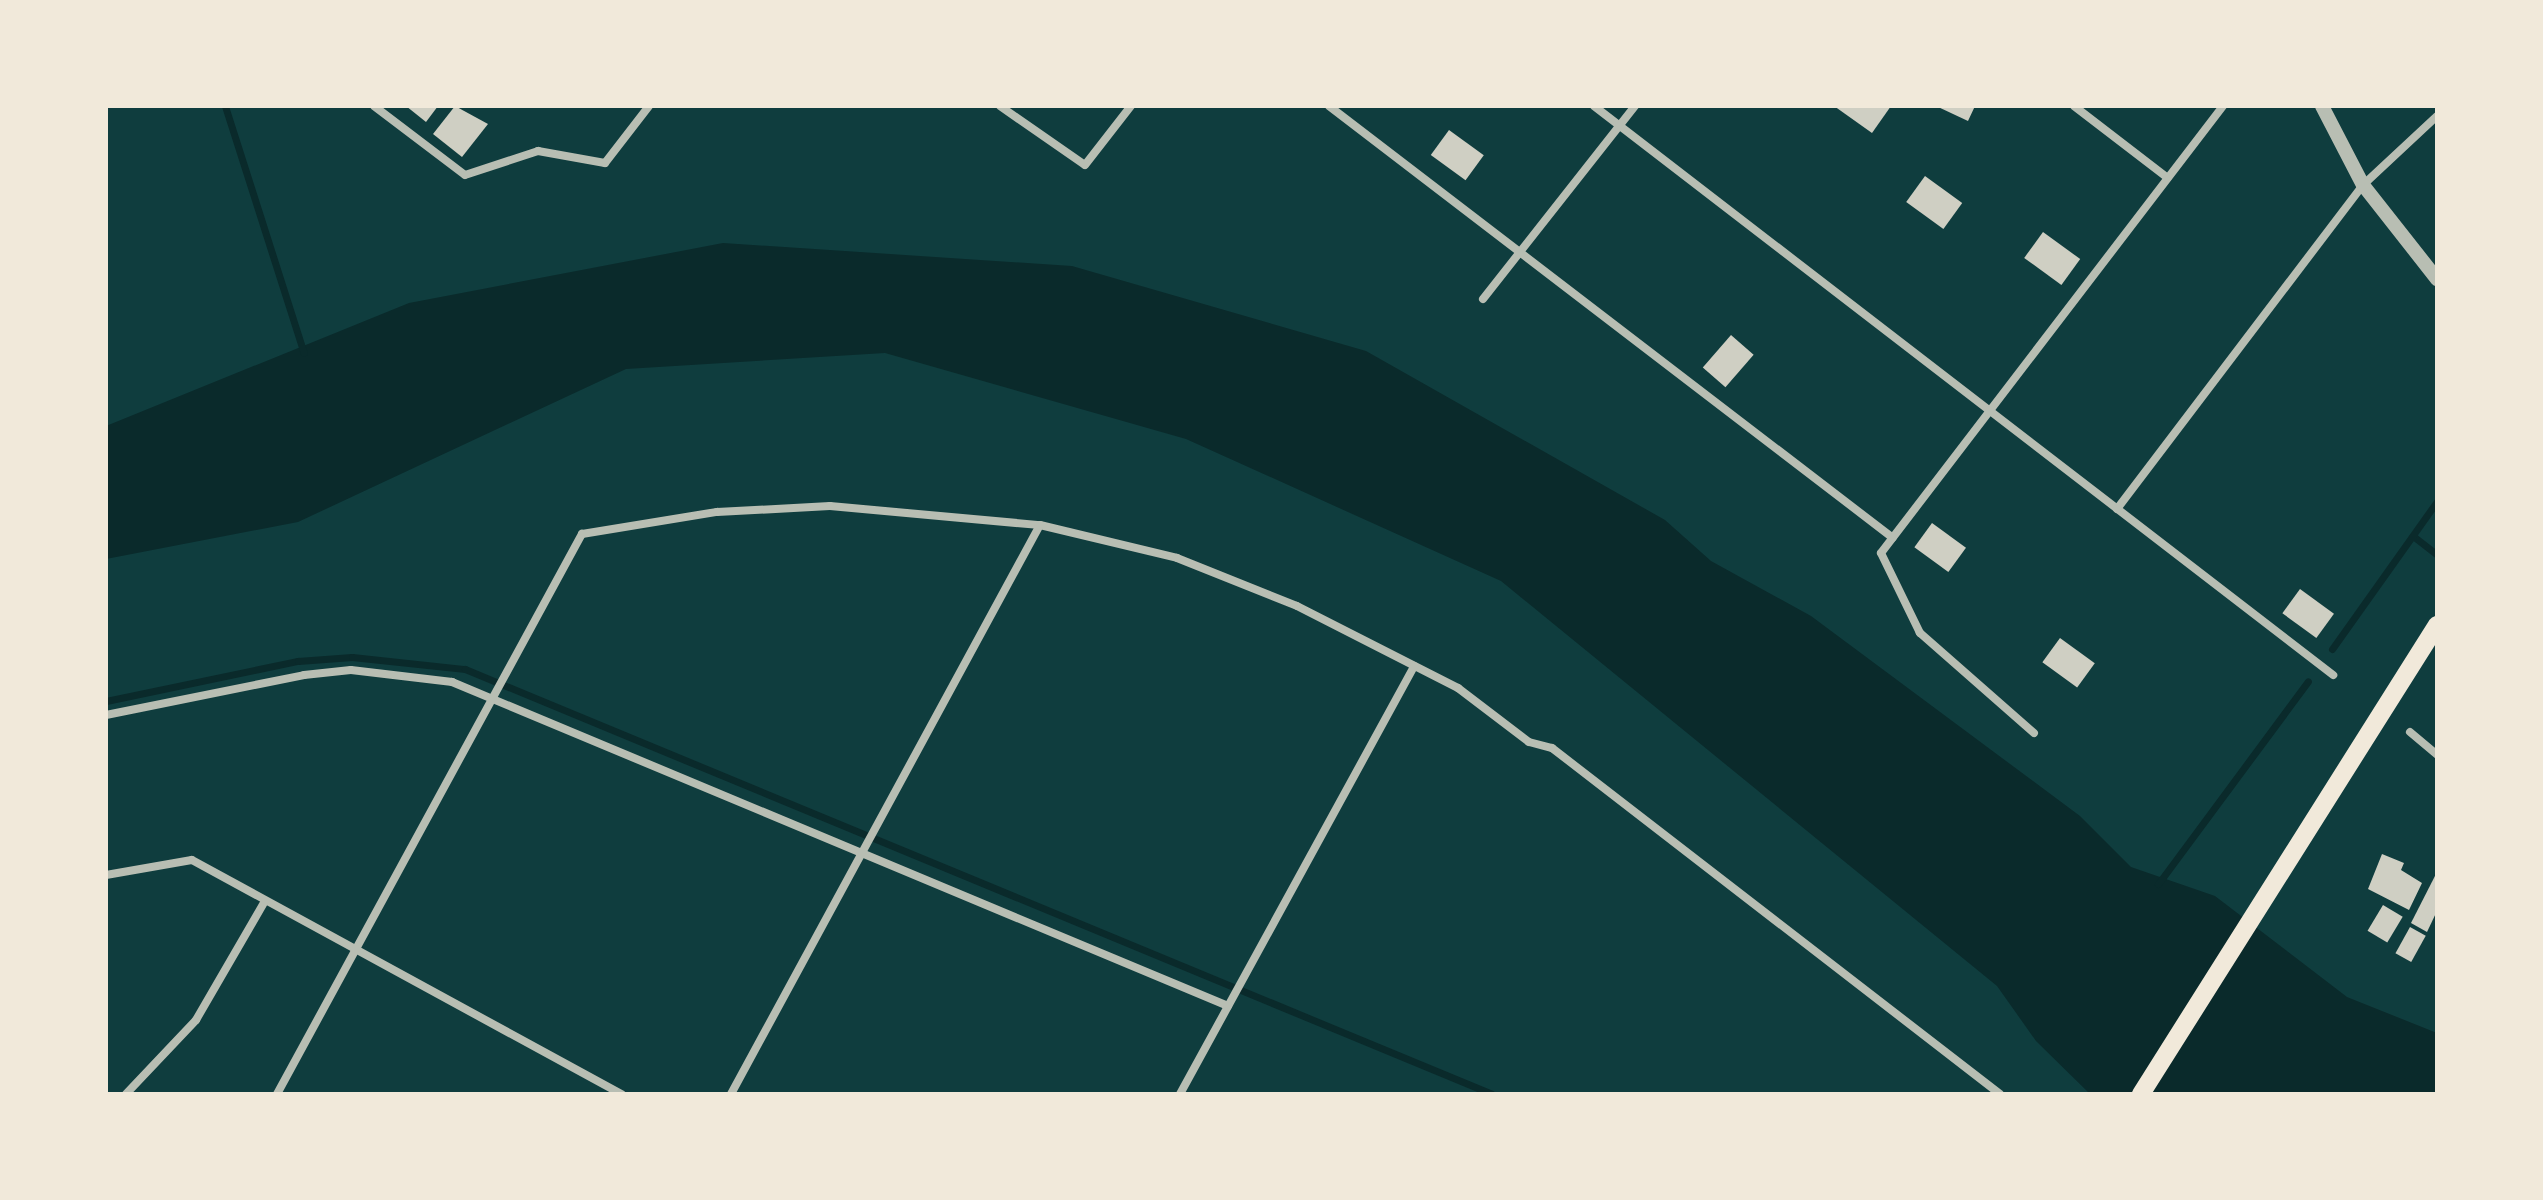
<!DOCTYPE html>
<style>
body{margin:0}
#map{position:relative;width:2543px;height:1200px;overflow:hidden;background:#0f3d3e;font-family:Figtree,sans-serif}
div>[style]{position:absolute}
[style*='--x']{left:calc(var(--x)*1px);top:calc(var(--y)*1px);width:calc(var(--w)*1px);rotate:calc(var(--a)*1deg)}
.water>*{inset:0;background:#0a2a2b}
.stream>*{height:7px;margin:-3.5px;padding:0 3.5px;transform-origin:3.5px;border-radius:3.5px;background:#0a2a2b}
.building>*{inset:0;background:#cfcfc3;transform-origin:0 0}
.minor>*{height:8px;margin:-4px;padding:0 4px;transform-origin:4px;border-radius:4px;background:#b8beb3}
.tertiary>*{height:14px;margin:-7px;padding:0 7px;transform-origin:7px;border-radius:7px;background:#b8beb3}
.trunk>*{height:18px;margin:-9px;padding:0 9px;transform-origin:9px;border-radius:9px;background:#f1e9da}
span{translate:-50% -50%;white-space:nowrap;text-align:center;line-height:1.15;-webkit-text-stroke:6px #f1e9da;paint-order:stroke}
.frame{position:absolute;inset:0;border:108px solid #f1e9da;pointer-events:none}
</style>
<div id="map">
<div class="water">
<div style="clip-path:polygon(723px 243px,1072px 266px,1366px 351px,1665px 520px,1711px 561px,1811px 616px,2080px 816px,2131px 867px,2215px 896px,2347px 997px,2437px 1033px,2437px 1094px,2090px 1094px,2036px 1041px,1997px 986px,1501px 581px,1186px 439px,885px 353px,626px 369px,298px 522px,106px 559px,106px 426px,409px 303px)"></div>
</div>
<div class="stream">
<div style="--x:225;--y:106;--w:259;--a:72.3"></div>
<div style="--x:2413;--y:536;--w:31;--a:38"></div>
<div style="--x:2332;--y:649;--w:181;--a:-54.6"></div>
<div style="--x:106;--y:701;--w:196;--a:-11.8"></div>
<div style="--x:298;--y:661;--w:54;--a:-4.2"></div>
<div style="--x:352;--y:657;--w:114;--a:6.1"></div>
<div style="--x:465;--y:669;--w:1111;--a:22.48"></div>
<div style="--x:2158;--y:884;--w:252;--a:-53.5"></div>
</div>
<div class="building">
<div style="clip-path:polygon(406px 106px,438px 106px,426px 122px)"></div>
<div style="clip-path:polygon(455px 106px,488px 124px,462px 157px,433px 134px)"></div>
<div style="clip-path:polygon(1834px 106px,1891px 106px,1872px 133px)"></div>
<div style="clip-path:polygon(1936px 106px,1975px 106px,1968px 121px)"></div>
<div style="left:1449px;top:130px;width:43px;height:31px;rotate:36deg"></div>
<div style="left:1925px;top:176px;width:46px;height:32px;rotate:36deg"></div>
<div style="left:2043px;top:232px;width:46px;height:32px;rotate:36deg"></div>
<div style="left:1731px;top:335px;width:30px;height:43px;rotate:41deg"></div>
<div style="left:1932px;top:523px;width:42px;height:30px;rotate:36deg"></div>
<div style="left:2300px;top:589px;width:42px;height:30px;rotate:36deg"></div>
<div style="left:2060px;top:638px;width:43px;height:30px;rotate:36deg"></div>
<div style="clip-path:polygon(2382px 854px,2404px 863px,2401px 870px,2422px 883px,2409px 910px,2368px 889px)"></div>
<div style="clip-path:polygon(2437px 872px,2437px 911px,2427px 932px,2411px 923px)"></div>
<div style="left:2383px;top:905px;width:23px;height:30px;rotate:31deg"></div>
<div style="left:2410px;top:927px;width:18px;height:30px;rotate:29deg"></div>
</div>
<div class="minor">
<div style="--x:374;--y:106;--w:114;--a:37.2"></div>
<div style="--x:465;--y:175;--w:77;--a:-18.2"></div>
<div style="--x:538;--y:151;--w:68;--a:10.2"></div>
<div style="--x:605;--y:163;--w:72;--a:-52.3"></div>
<div style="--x:1000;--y:106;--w:103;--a:34.8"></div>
<div style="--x:1085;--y:165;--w:75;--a:-52.1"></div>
<div style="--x:1329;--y:106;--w:710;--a:37.45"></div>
<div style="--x:1594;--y:106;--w:933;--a:37.59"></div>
<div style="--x:2074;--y:106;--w:118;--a:37.5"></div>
<div style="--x:1483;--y:299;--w:246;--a:-51.8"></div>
<div style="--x:2117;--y:509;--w:407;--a:-52.8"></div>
<div style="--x:2363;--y:185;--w:101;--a:-43"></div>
<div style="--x:106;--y:715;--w:202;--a:-11.4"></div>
<div style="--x:304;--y:675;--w:47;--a:-6.1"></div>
<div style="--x:351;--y:670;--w:102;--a:6.8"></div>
<div style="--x:452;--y:682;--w:841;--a:22.66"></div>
<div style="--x:2410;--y:732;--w:35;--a:40"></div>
<div style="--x:2034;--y:733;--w:152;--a:-138.7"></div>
<div style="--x:1920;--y:633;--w:89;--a:-116"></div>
<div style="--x:1881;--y:553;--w:563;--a:-52.58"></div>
<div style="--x:106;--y:875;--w:87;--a:-9.9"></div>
<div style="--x:192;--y:860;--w:490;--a:28.6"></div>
<div style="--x:126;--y:1094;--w:102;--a:-46.6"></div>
<div style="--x:196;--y:1020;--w:138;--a:-59.9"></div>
<div style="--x:277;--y:1094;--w:638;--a:-61.43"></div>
<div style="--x:582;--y:534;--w:137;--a:-9.3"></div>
<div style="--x:717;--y:512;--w:113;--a:-3"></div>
<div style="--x:830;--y:506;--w:211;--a:5.2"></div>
<div style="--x:1040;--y:525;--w:141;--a:13.5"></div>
<div style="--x:1177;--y:558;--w:129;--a:21.8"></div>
<div style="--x:1297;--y:606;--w:181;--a:27"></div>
<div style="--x:1458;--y:688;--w:89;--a:37.3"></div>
<div style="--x:1529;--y:742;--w:24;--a:15"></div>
<div style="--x:1552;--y:748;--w:566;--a:37.68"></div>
<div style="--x:731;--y:1094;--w:647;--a:-61.5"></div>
<div style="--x:1180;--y:1094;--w:488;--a:-61.3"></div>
</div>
<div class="tertiary">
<div style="--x:2322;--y:106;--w:89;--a:62.6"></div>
<div style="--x:2363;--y:185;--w:120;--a:51.8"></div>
</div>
<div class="trunk">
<div style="--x:2141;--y:1094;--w:555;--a:-57.74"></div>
</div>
<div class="frame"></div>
</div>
